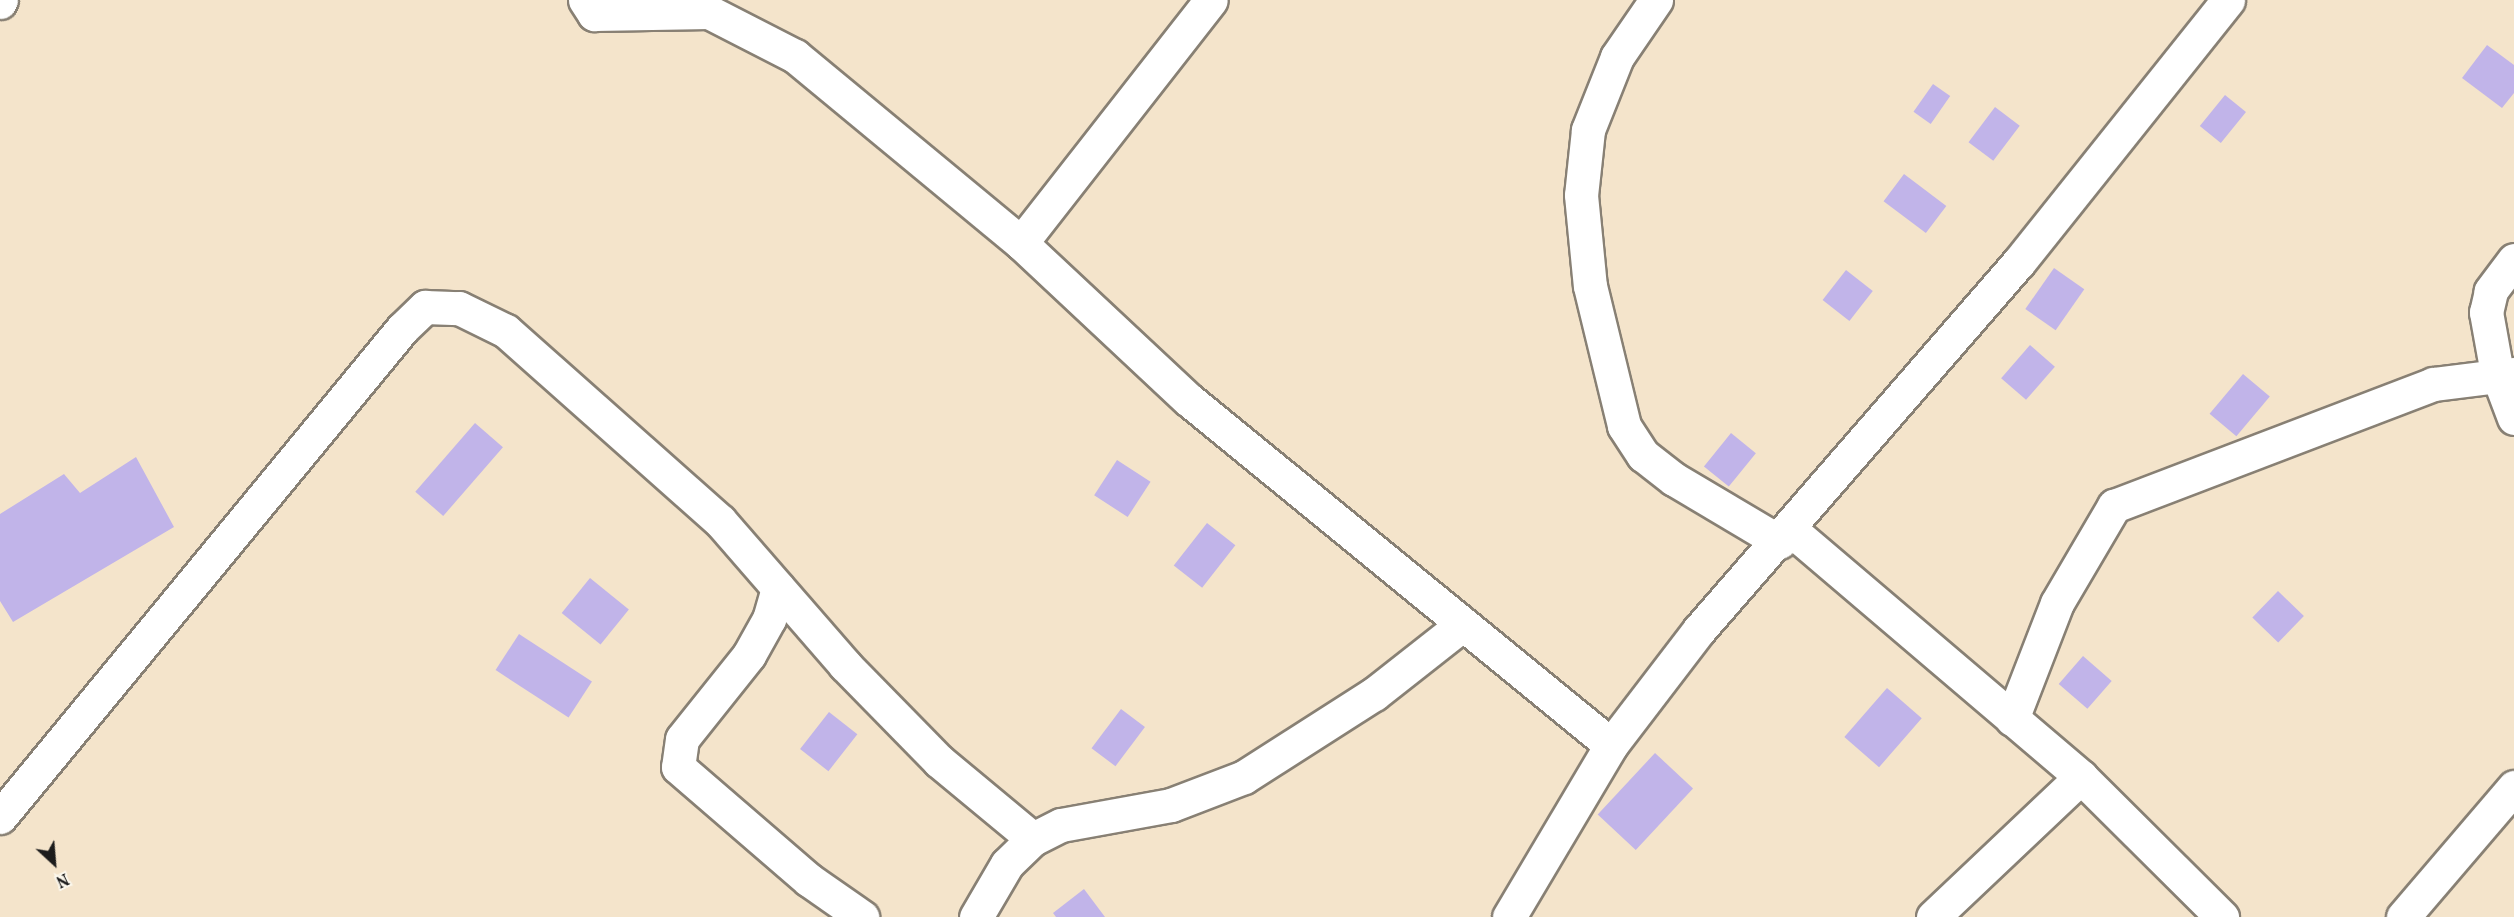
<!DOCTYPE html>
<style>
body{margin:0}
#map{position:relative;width:2514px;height:917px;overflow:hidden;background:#f4e4cb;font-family:Vollkorn,serif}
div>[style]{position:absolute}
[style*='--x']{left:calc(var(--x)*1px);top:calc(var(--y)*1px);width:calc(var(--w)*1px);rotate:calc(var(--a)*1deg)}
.building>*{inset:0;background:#c1b4e9;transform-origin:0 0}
.roads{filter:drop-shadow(2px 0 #888074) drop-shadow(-2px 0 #888074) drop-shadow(0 2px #888074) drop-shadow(0 -2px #888074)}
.minor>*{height:33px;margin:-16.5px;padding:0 16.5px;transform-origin:16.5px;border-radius:16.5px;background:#fff}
span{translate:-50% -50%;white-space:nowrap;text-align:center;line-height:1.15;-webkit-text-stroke:6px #fbf7ec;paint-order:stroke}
.north{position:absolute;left:24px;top:833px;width:60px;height:60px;-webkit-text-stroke:4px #fbf7ec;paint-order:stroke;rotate:154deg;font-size:16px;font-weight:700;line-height:24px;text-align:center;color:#1c1c1c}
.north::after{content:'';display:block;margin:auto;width:21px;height:27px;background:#1c1c1c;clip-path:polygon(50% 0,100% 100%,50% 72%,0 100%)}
</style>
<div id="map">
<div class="building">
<div style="clip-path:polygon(2487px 45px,2514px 65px,2514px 93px,2502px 108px,2462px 78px)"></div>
<div style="left:1933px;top:84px;width:21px;height:34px;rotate:35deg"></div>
<div style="left:2225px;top:95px;width:27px;height:40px;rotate:39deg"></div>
<div style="left:1995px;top:107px;width:31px;height:44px;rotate:37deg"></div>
<div style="left:1904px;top:174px;width:53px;height:34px;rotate:37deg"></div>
<div style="left:2054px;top:268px;width:37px;height:50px;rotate:35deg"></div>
<div style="left:1846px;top:270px;width:34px;height:38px;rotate:38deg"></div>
<div style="left:2030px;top:345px;width:33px;height:44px;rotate:41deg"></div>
<div style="left:2243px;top:374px;width:35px;height:52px;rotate:40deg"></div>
<div style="left:475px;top:423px;width:37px;height:91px;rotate:41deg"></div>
<div style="left:1731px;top:433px;width:32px;height:43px;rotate:39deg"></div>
<div style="clip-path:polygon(136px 457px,174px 527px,13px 622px,0 601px,0 514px,64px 474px,80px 493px)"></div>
<div style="left:1117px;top:460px;width:40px;height:42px;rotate:33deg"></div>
<div style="left:1207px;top:523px;width:36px;height:54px;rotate:38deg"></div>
<div style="left:590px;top:578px;width:50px;height:45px;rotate:39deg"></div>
<div style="left:2278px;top:591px;width:36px;height:37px;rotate:44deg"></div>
<div style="left:519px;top:634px;width:87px;height:43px;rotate:33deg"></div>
<div style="left:2083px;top:656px;width:38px;height:37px;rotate:41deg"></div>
<div style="left:1887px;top:688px;width:46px;height:65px;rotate:41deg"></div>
<div style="left:1121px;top:709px;width:30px;height:49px;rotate:37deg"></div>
<div style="left:829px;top:712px;width:36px;height:47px;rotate:38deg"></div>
<div style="left:1655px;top:753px;width:52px;height:84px;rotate:43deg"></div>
<div style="clip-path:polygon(1084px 889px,1105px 917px,1056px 917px,1053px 913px)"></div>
</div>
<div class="roads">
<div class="minor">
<div style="--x:585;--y:0;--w:17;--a:57"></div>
<div style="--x:594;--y:14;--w:115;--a:-1"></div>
<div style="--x:709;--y:12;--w:97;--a:27.1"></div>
<div style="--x:795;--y:56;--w:293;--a:39.6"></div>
<div style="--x:1021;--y:243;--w:230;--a:43.1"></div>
<div style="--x:1189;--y:400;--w:545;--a:39.27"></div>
<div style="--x:1656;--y:0;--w:69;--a:124.4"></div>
<div style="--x:1617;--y:57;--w:79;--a:111.7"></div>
<div style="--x:1588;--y:130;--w:65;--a:96.1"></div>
<div style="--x:1581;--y:195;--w:91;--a:84.4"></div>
<div style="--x:1590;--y:286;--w:144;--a:76.3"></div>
<div style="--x:1624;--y:426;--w:35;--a:57"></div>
<div style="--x:1643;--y:455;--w:39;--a:38"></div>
<div style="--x:1674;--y:479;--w:123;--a:30.7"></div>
<div style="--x:0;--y:2;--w:2;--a:-63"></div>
<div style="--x:1021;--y:243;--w:308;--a:-52"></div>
<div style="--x:2514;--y:260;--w:39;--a:127"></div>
<div style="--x:2491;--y:291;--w:22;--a:103"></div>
<div style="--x:2486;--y:312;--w:62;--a:79.8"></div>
<div style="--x:2497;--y:373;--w:48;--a:69.3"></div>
<div style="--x:1791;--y:530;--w:381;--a:40.4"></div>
<div style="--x:2081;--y:777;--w:199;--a:44.8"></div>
<div style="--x:778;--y:588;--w:32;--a:106"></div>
<div style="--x:769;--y:619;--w:41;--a:119.1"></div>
<div style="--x:749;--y:655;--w:107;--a:128.6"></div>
<div style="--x:682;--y:739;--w:28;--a:98"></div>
<div style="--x:678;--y:767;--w:173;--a:40.8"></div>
<div style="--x:809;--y:880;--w:65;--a:34.9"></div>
<div style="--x:2012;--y:719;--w:124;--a:-68.8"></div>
<div style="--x:2057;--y:603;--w:113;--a:-59.6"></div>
<div style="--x:2114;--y:506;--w:342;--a:-20.9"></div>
<div style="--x:2433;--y:384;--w:82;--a:-7"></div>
<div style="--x:0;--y:817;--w:632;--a:-50.52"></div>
<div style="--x:402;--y:329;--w:32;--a:-44"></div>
<div style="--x:425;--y:307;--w:34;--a:2"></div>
<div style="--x:459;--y:308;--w:52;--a:26.1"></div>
<div style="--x:506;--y:331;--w:286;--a:41.6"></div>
<div style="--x:720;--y:521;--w:191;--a:49"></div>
<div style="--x:845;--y:665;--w:134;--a:45.6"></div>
<div style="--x:939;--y:761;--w:122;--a:39.7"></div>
<div style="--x:976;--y:917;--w:61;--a:-59.7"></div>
<div style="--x:1007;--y:864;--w:36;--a:-44"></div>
<div style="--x:1033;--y:839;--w:31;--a:-27"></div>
<div style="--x:1061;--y:825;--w:112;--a:-10.3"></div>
<div style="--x:1171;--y:805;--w:78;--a:-21"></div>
<div style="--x:1244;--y:777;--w:154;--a:-32.6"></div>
<div style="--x:1374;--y:694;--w:113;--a:-38.2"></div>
<div style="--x:1509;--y:917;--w:200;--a:-59.3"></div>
<div style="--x:1611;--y:745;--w:145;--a:-52.6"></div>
<div style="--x:1699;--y:630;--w:488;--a:-49"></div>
<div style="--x:2019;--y:262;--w:335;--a:-51.4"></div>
<div style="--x:1933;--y:917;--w:204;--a:-43.4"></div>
<div style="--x:2403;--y:917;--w:171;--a:-49.5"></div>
</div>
</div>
<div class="north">N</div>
</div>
